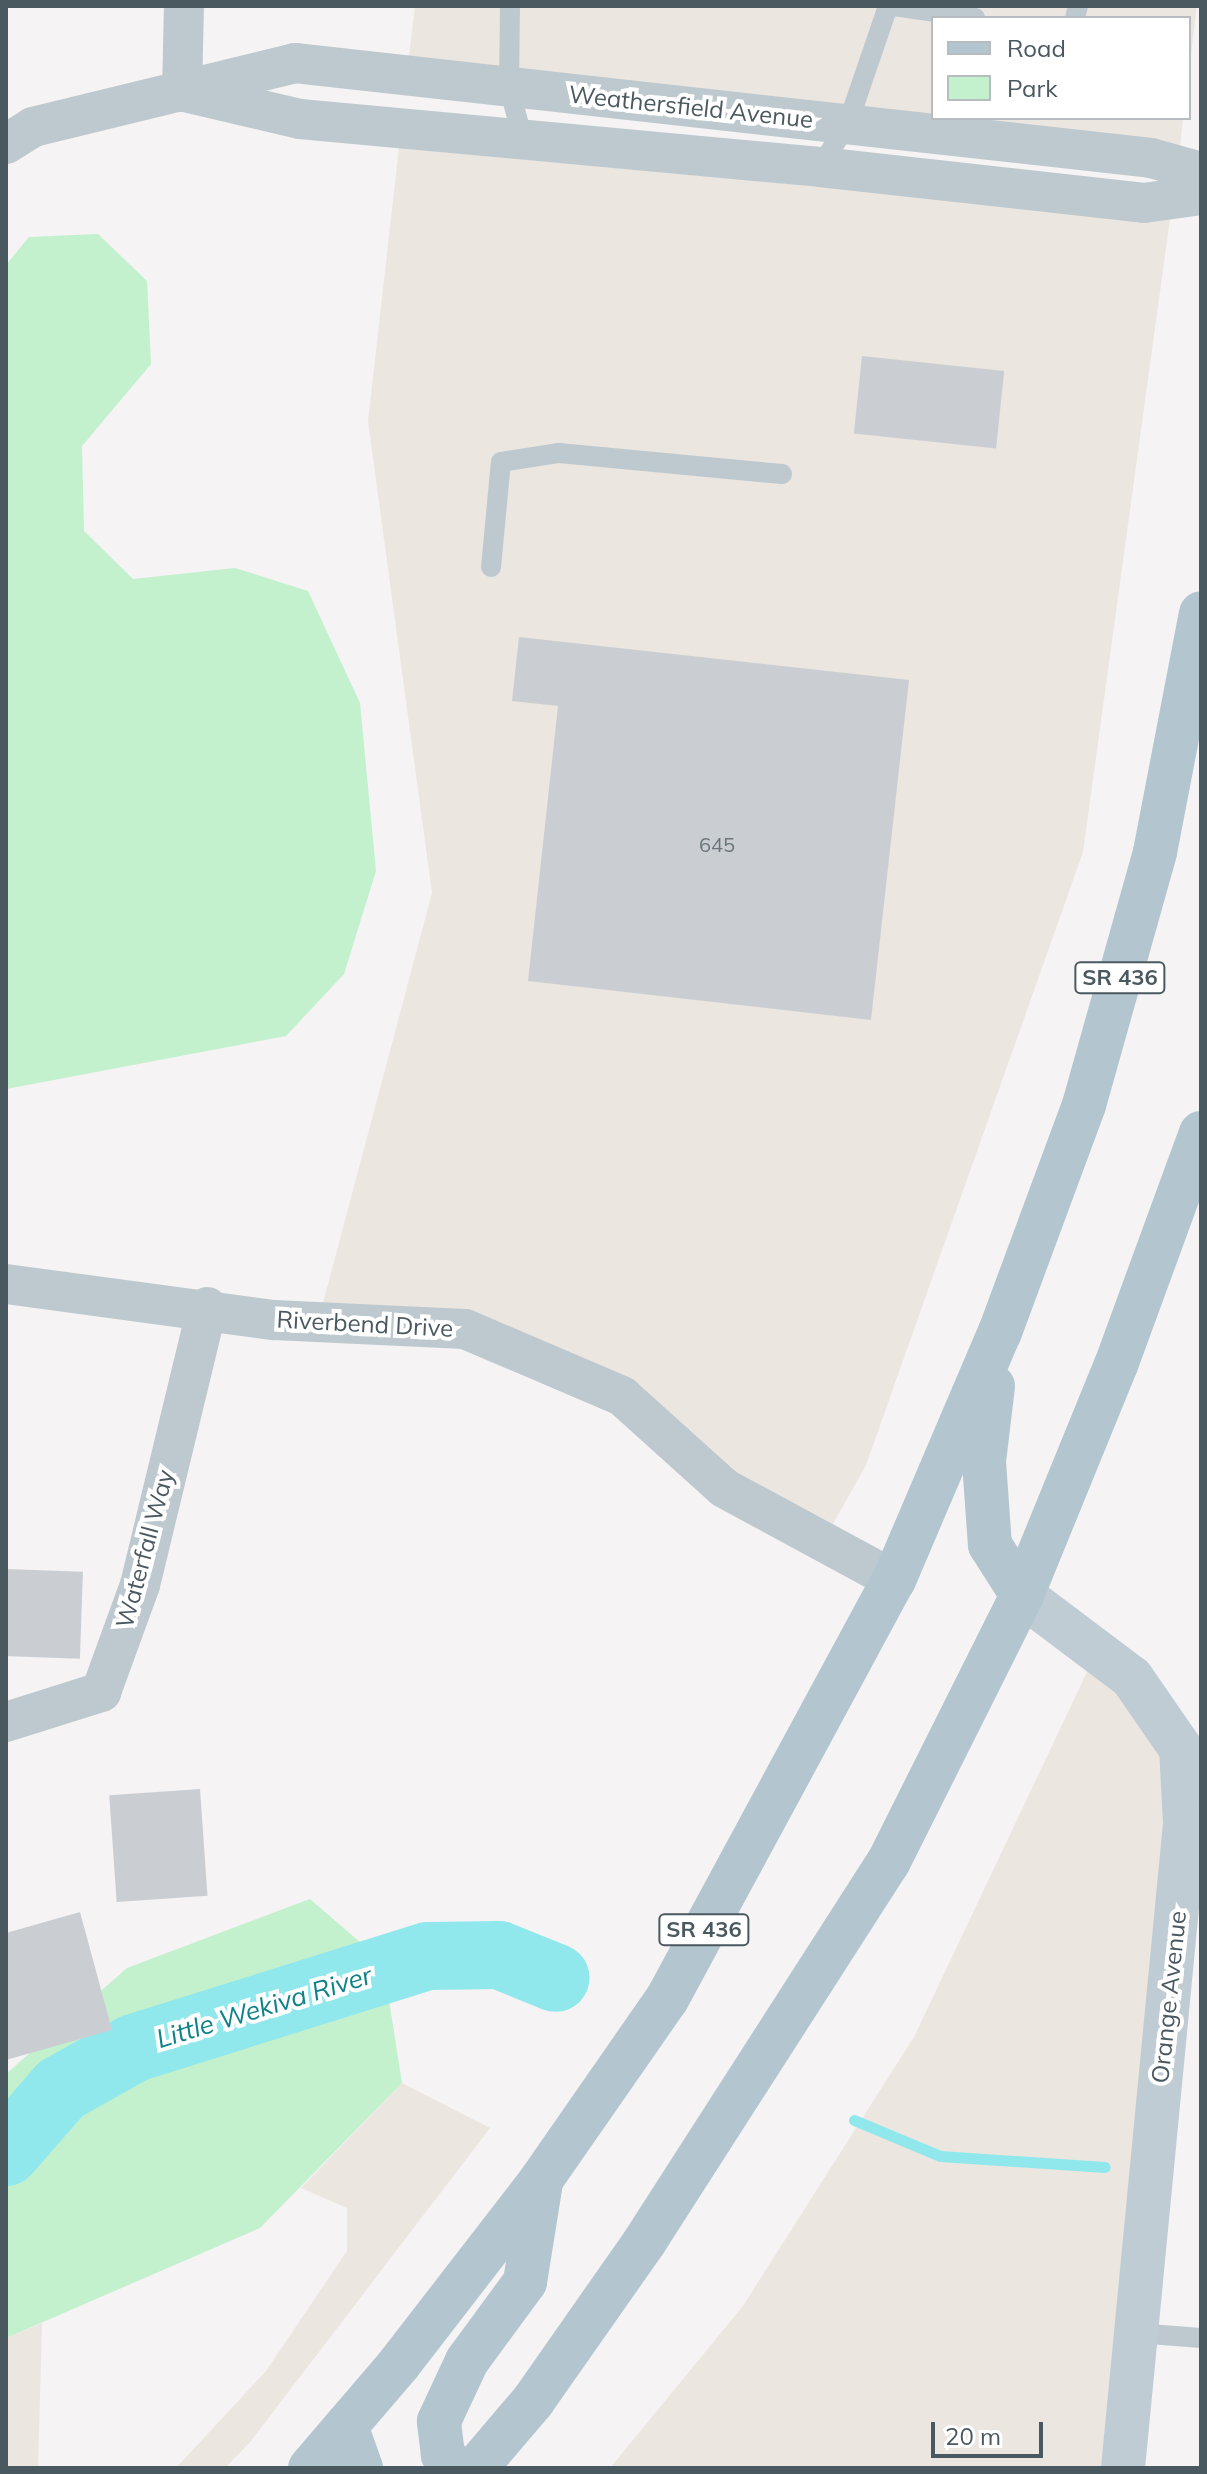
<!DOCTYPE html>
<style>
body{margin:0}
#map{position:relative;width:1207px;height:2474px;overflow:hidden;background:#f5f3f3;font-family:Mulish,sans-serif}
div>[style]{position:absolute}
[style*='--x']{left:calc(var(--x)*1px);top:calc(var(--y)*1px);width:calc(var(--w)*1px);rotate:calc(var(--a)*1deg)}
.commercial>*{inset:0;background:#ebe6e0}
.green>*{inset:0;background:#c3f0cd}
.stream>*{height:11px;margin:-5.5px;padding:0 5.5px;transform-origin:5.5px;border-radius:5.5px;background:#90e8ed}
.river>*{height:68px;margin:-34px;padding:0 34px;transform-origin:34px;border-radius:34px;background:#90e8ed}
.building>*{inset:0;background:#caced2;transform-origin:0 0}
.lane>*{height:20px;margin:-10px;padding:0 10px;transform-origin:10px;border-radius:10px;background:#bec9cf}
.street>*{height:40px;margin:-20px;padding:0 20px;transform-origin:20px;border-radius:20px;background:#bec9cf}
.secondary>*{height:44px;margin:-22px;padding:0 22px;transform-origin:22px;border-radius:22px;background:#bfccd3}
.primary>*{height:44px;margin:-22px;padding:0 22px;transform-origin:22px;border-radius:22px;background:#b3c6d0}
span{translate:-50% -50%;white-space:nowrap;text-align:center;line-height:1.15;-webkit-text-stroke:8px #fff;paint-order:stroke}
.number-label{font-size:20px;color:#6a767c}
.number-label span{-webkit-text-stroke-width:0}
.shield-label span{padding:2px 6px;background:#fff;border:2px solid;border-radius:6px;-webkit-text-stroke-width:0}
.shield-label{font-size:22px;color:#4a5960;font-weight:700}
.street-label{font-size:24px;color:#4a5960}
.water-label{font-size:26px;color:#0e8288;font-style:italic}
.frame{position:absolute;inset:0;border:8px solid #4a5960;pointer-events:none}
.legend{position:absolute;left:931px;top:16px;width:260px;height:104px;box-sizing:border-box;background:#fff;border:2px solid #b7bdbf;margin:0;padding:10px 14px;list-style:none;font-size:24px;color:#4a5960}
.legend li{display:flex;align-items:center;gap:16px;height:40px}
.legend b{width:40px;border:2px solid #b7bdbf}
.scale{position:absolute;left:931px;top:2422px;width:112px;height:36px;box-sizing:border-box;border:4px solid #4a5960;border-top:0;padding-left:10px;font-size:24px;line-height:28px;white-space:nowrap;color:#4a5960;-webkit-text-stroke:6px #fff;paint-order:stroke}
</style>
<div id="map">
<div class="commercial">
<div style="clip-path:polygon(415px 6px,1197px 6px,1189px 70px,1189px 18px,933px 18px,933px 114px,409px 56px)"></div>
<div style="clip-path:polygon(967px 118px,1183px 118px,1180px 146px)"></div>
<div style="clip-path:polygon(399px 148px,1170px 219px,1083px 852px,866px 1465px,833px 1524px,738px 1473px,631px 1378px,323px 1303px,432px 893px,368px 421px)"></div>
<div style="clip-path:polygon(1088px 1670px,1115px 1691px,1159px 1754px,1164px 1824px,1101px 2468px,610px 2468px,743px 2306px,914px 2037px)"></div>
<div style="clip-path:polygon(402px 2083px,490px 2128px,251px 2441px,225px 2468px,176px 2468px,266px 2371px,347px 2251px,347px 2208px,301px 2188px)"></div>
<div style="clip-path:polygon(42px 2323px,38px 2468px,6px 2468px,6px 2338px)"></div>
</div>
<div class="green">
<div style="clip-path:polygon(98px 234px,147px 281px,151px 364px,82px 446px,84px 531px,133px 579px,235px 568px,308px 591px,360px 703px,376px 871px,344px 974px,286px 1036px,6px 1089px,6px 265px,29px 237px)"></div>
<div style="clip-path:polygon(310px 1899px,383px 1962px,402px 2083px,260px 2228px,6px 2338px,6px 2074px,127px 1968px)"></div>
</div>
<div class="stream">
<div style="--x:854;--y:2120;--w:93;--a:22.7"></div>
<div style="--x:940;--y:2156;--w:165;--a:3.8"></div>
</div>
<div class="river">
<div style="--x:6;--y:2152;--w:84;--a:-48.9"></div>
<div style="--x:61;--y:2089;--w:84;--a:-29.3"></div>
<div style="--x:134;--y:2048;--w:308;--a:-17.4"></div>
<div style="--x:428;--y:1956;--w:71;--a:-0.8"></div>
<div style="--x:499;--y:1955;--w:61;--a:22"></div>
</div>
<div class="building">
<div style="left:862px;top:356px;width:143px;height:78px;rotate:6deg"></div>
<div style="clip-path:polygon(519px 637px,909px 680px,871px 1020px,528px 981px,558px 706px,512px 701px)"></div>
<div style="left:6px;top:1569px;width:77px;height:87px;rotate:2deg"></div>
<div style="left:200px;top:1789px;width:107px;height:91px;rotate:86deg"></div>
<div style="clip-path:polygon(80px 1912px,112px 2030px,6px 2060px,6px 1933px)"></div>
</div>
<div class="lane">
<div style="--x:510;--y:6;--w:81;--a:90.7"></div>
<div style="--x:509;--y:87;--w:55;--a:75.2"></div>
<div style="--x:894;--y:6;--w:82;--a:8.4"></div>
<div style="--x:1075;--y:18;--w:12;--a:-76"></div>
<div style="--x:820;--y:167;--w:52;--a:-57.5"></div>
<div style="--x:848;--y:123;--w:124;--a:-71.1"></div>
<div style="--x:491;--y:567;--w:105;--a:-84.6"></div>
<div style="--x:501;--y:462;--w:59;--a:-8.8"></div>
<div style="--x:559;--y:453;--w:224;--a:5.4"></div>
<div style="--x:1136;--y:2333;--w:65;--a:4.4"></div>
</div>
<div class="street">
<div style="--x:182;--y:92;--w:86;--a:-88.7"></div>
<div style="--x:189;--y:93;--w:114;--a:13.2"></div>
<div style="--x:300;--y:119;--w:522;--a:5.27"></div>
<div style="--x:820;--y:167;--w:326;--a:6.3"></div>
<div style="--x:1144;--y:203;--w:58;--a:-8"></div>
<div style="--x:6;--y:144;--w:32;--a:-32"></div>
<div style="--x:33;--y:127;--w:270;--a:-13.7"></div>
<div style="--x:295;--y:63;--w:861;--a:6.33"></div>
<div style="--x:1151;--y:158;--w:52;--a:15.6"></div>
<div style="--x:6;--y:1284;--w:270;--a:7.7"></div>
<div style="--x:274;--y:1320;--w:191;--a:2.7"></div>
<div style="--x:465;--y:1329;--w:171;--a:23.1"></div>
<div style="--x:622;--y:1396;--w:137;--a:42"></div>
<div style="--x:724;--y:1488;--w:193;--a:28.4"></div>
<div style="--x:6;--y:1722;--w:100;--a:-17.5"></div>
<div style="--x:101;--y:1692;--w:114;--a:-70"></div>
<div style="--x:140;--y:1585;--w:286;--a:-76.4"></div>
</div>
<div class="secondary">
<div style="--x:1022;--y:1595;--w:138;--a:37"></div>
<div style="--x:1132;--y:1678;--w:86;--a:55.4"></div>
<div style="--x:1181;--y:1749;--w:75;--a:86.9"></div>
<div style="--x:1185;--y:1824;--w:647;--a:95.5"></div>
</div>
<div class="primary">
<div style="--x:993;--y:1386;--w:77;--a:96.8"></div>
<div style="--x:984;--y:1462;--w:83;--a:85.9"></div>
<div style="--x:990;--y:1545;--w:59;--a:57.4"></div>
<div style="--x:346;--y:2426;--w:45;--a:70.3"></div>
<div style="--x:310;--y:2468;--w:137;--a:-49.4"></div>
<div style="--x:399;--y:2364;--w:232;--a:-52.3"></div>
<div style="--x:541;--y:2180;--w:221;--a:-55.2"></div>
<div style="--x:667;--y:1999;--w:477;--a:-61.6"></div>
<div style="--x:894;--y:1580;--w:270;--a:-66.9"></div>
<div style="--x:1000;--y:1332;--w:242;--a:-69.7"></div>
<div style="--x:1084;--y:1105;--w:263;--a:-74.3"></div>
<div style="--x:1155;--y:852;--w:243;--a:-79.1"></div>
<div style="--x:455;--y:2468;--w:18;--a:-133"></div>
<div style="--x:443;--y:2455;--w:34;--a:-97"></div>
<div style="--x:439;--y:2421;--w:66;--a:-65"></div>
<div style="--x:467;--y:2361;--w:98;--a:-53.7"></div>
<div style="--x:525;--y:2282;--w:101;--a:-80.9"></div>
<div style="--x:476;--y:2468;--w:88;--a:-49.6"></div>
<div style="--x:533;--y:2401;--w:195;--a:-55"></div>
<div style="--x:645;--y:2241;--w:449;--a:-57.3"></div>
<div style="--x:888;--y:1863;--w:300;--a:-63.4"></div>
<div style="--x:1022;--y:1595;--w:248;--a:-67.8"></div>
<div style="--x:1116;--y:1365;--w:247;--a:-69.9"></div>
</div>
<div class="number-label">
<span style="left:717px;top:844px">645</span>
</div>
<div class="shield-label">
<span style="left:1120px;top:978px">SR 436</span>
<span style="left:704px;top:1930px">SR 436</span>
</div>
<div class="street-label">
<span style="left:691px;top:107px;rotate:6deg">Weathersfield Avenue</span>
<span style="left:365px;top:1324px;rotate:3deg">Riverbend Drive</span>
<span style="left:145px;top:1549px;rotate:-75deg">Waterfall Way</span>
<span style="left:1169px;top:1997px;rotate:-84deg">Orange Avenue</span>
</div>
<div class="water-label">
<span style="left:264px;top:2007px;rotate:-17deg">Little Wekiva River</span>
</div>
<div class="frame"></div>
<ul class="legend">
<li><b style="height:10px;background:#b3c6d0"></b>Road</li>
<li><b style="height:22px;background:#c3f0cd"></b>Park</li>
</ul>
<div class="scale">20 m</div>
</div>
